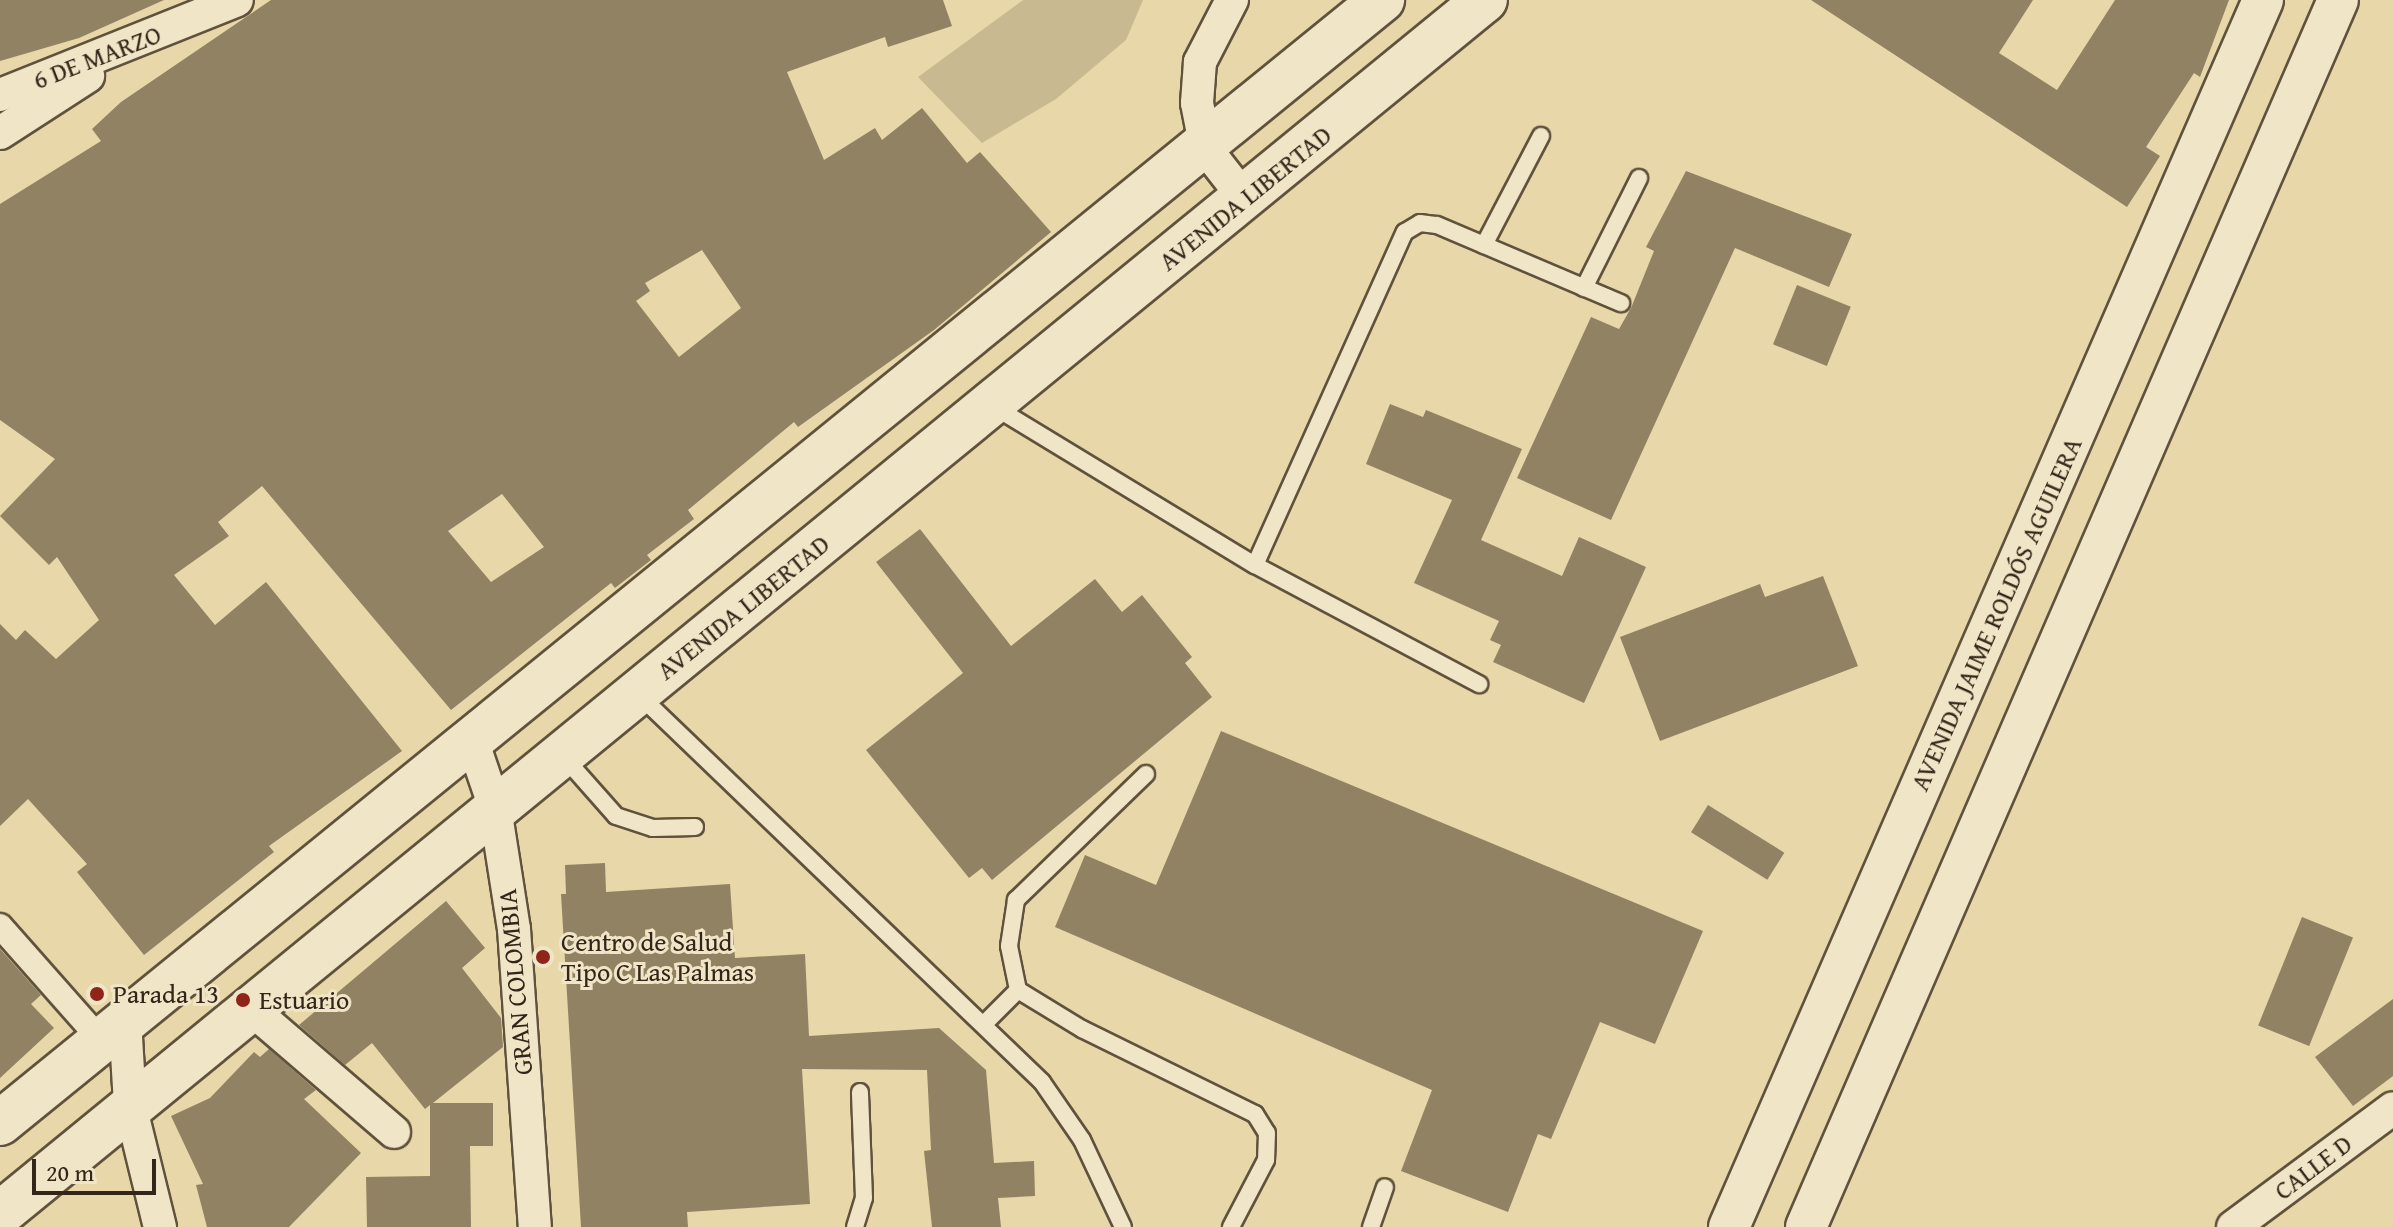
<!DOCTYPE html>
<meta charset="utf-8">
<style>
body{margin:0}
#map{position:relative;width:2393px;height:1227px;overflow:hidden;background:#e8d7a8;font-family:"Gentium Book Plus",serif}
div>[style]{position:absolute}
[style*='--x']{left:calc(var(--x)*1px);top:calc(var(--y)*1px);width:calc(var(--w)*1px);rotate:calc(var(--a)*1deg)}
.green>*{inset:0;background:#c9b990}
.building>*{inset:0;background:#918263;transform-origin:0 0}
.roads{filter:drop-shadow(2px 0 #60523d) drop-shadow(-2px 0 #60523d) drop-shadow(0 2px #60523d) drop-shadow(0 -2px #60523d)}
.service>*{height:16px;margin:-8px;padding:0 8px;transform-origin:8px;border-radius:8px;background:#f0e5c6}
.pedestrian>*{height:24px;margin:-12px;padding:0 12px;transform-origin:12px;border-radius:12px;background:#f0e5c6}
.minor>*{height:32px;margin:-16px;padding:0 16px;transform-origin:16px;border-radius:16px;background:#f0e5c6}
.tertiary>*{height:40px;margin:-20px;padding:0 20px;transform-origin:20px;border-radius:20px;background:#f0e5c6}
.secondary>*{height:44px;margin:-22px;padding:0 22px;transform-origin:22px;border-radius:22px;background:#f0e5c6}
.dots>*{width:22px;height:22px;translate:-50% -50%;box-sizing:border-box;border:4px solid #f0e5c6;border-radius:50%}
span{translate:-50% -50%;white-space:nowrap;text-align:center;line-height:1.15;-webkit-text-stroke:6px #f0e5c6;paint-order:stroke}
.street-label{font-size:26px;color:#332519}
.poi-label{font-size:26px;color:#332519}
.left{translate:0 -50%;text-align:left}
.scale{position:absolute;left:32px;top:1159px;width:124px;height:36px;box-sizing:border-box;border:4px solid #332519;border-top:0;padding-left:10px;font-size:24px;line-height:28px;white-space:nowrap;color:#332519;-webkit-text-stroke:6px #f0e5c6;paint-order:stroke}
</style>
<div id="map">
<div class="green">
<div style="clip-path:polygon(1023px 0,1143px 0,1126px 40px,1056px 99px,982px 143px,918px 77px)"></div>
</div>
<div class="building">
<div style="clip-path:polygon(0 0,164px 0,79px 38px,0 61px)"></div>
<div style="clip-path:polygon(evenodd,271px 0,943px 0,952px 26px,888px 47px,885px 37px,787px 72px,824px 160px,875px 128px,882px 140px,922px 108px,967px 163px,980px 152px,1051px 232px,934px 330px,798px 427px,794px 422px,688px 510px,694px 519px,647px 555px,651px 560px,615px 588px,611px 583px,451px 710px,262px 486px,218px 522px,229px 536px,174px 575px,215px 625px,266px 582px,402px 751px,269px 846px,274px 852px,144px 955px,77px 872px,87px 864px,28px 799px,0 826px,0 624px,16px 640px,25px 630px,56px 659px,99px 620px,57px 557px,49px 565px,0 516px,55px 459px,0 420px,0 204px,101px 141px,92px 129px,121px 102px,271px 0,702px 250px,741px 308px,679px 357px,636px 301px,650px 291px,645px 283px,702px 250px,271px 0,502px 494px,544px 547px,491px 582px,448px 531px,502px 494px)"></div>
<div style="clip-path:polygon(1811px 0,2033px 0,1999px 53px,2057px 90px,2115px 0,2229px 0,2200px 77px,2194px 73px,2146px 147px,2160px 156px,2127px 207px)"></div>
<div style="clip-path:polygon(1686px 171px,1852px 234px,1829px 287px,1735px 248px,1611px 520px,1517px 478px,1591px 317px,1619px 329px,1631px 308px,1654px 251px,1646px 247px)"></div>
<div style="left:1797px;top:285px;width:58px;height:64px;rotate:22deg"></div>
<div style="clip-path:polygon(1390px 404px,1423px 417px,1426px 410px,1522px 449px,1481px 540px,1562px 576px,1579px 537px,1646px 567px,1584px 703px,1493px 662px,1501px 645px,1490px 640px,1499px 621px,1414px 583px,1452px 500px,1366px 464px)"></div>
<div style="clip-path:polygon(920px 529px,1011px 646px,1095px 579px,1122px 612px,1142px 595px,1192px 657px,1185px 663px,1212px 697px,992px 880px,982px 868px,969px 878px,866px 750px,963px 673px,876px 562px)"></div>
<div style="clip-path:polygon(1823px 576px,1858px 666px,1660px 741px,1620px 637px,1760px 584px,1765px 597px)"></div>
<div style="clip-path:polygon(1221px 731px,1703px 931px,1655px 1044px,1600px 1022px,1551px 1139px,1538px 1134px,1508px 1212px,1401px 1171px,1432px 1090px,1055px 927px,1085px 855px,1156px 885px)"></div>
<div style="left:1708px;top:805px;width:90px;height:32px;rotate:32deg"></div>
<div style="clip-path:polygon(605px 863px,606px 892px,730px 884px,735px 958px,805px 954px,809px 1036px,939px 1028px,986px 1070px,994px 1163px,1034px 1161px,1035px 1196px,998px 1198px,1001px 1227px,932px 1227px,924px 1151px,931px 1150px,927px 1070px,802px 1069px,810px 1204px,687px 1212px,688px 1227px,581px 1227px,561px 894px,566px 894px,565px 865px)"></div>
<div style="clip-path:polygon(446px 901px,485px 948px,462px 968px,501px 1018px,503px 1047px,433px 1103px,493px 1103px,493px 1146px,470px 1146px,471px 1227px,367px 1227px,366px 1177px,430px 1176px,430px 1105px,425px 1109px,372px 1043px,345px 1065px,299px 1025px)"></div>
<div style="left:2302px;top:917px;width:55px;height:117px;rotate:22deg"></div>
<div style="clip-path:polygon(0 949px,41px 995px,31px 1004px,54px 1028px,0 1078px)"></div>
<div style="clip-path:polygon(2393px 999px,2393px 1076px,2353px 1106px,2315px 1057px)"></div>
<div style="clip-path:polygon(269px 1049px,316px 1090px,304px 1099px,361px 1153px,289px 1227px,207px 1227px,196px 1185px,203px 1184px,171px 1116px,210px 1098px,254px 1052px,260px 1057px)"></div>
</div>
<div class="roads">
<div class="service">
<div style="--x:1484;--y:245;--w:123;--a:-62.4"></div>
<div style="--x:1584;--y:288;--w:123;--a:-63.4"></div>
<div style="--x:993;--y:406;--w:306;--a:31.3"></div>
<div style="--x:1255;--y:565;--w:365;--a:-65.8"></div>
<div style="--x:1405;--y:232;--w:17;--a:-31"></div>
<div style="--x:1420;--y:223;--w:17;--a:7"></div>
<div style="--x:1437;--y:225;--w:200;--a:23"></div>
<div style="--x:1255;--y:565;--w:254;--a:28"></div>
<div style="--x:638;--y:694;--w:560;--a:43.84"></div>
<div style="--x:1042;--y:1082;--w:70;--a:55.4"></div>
<div style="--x:1082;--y:1140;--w:96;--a:64.8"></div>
<div style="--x:562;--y:755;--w:81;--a:48.5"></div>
<div style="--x:616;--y:816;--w:39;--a:18"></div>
<div style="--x:653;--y:828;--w:42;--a:-1.4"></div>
<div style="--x:1018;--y:990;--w:45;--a:-101.6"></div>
<div style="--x:1009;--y:946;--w:47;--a:-81.3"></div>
<div style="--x:1016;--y:900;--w:181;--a:-44.1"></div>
<div style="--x:985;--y:1023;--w:47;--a:-45"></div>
<div style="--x:1018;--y:990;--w:75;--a:31.4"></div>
<div style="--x:1082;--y:1029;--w:193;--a:26.2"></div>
<div style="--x:1255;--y:1114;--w:22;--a:58"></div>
<div style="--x:1267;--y:1133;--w:27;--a:92"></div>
<div style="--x:1266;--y:1160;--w:76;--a:117.6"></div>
<div style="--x:855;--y:1227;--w:30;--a:-73"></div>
<div style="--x:864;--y:1198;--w:106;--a:-92.2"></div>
<div style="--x:1371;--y:1227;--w:42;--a:-70.7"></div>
</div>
<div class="pedestrian">
<div style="--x:0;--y:926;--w:152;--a:48.5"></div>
</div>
<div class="minor">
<div style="--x:1232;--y:0;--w:70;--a:117.3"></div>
<div style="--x:1200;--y:62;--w:41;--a:94.2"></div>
<div style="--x:1197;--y:103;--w:47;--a:78.9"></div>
<div style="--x:1206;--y:149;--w:63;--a:52"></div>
<div style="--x:0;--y:95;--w:255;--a:-21.8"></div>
<div style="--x:0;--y:133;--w:105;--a:-32.9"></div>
<div style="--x:472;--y:740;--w:72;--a:71.3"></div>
<div style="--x:495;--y:808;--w:122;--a:81.1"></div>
<div style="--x:514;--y:929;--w:299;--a:86"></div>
<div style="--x:250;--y:1008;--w:190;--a:40.7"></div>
<div style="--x:125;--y:1020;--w:85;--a:86.6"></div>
<div style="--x:130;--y:1105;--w:126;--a:76.2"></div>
<div style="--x:2233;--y:1227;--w:199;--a:-36.6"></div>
</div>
<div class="tertiary">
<div style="--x:1729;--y:1227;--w:1338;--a:-66.48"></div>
<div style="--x:1806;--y:1227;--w:1337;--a:-66.56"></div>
</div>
<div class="secondary">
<div style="--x:0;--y:1123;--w:1781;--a:-39.1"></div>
<div style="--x:0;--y:1214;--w:1918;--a:-39.27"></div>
</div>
</div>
<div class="dots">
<div style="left:543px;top:957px;background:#8f2418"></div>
<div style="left:97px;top:994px;background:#8f2418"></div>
<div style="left:243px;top:1000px;background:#8f2418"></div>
</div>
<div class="street-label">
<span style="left:97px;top:57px;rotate:-21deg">6 DE MARZO</span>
<span style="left:1245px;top:198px;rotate:-39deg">AVENIDA LIBERTAD</span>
<span style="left:743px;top:607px;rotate:-39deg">AVENIDA LIBERTAD</span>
<span style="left:1996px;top:614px;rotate:-66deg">AVENIDA JAIME ROLDÓS AGUILERA</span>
<span style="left:515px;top:982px;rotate:-95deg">GRAN COLOMBIA</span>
<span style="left:2313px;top:1167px;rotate:-37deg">CALLE D</span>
</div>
<div class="poi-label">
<span class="left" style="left:561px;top:957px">Centro de Salud<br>Tipo C Las Palmas</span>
<span class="left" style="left:113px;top:994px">Parada 13</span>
<span class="left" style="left:259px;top:1000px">Estuario</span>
</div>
<div class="scale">20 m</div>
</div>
